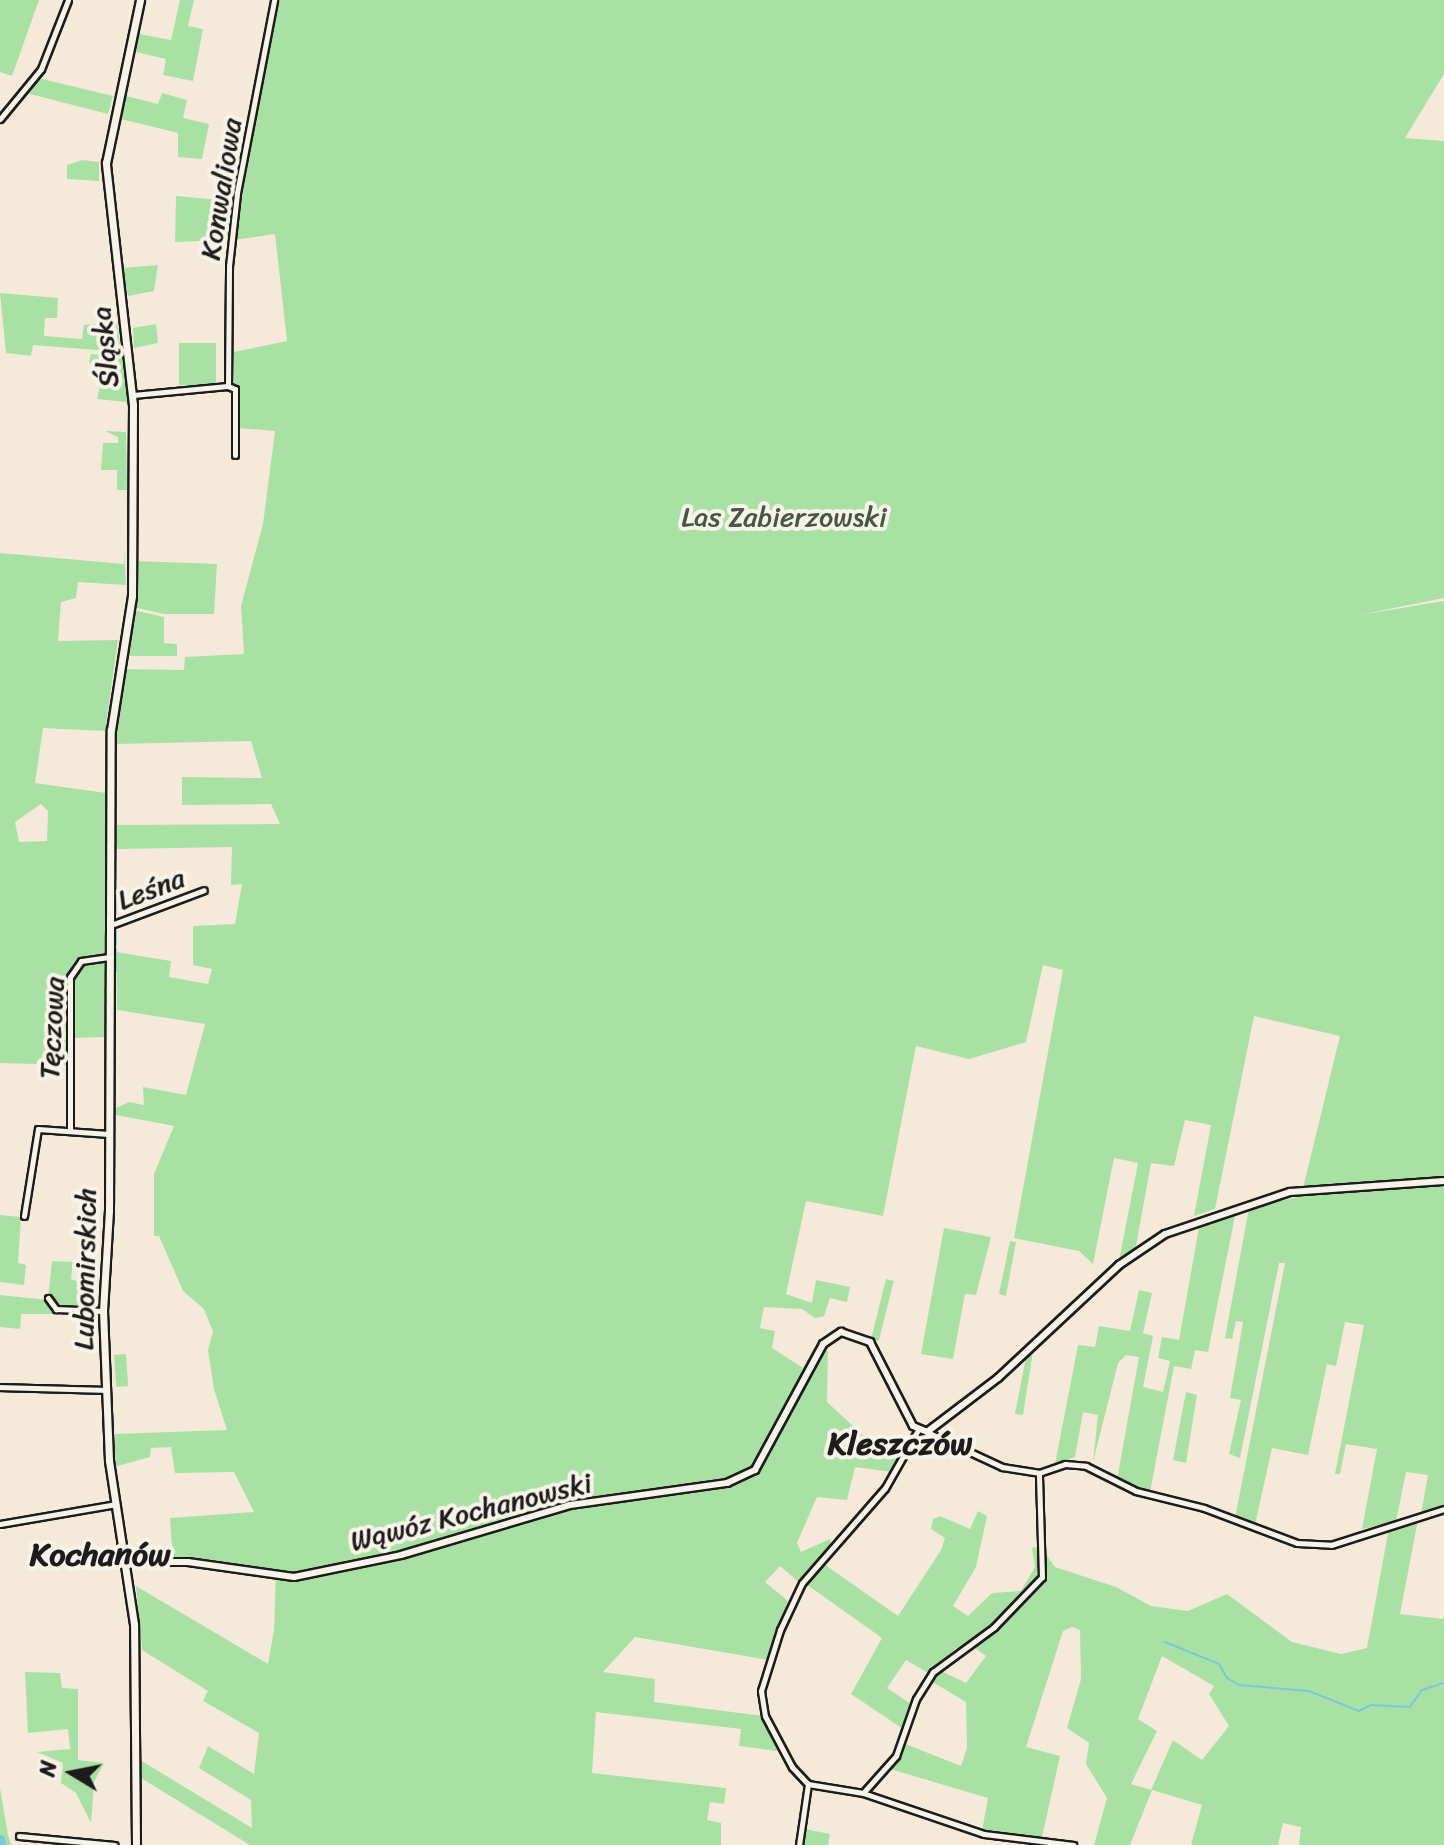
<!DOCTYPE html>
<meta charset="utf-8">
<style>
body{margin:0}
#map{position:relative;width:1444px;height:1845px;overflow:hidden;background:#f5ead9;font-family:Sriracha,sans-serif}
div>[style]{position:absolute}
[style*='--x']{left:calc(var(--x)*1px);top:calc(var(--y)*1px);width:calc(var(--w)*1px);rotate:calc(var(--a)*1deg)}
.green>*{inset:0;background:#a9e1a4;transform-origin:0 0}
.stream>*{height:2px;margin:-1px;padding:0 1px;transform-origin:1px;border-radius:1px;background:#7cc7db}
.river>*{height:9px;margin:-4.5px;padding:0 4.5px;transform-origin:4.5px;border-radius:4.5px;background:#7cc7db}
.roads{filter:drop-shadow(2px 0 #1c1c1c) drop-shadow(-2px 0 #1c1c1c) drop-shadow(0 2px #1c1c1c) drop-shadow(0 -2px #1c1c1c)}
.minor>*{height:5px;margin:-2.5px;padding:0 2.5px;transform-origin:2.5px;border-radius:2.5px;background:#f7f3e8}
.tertiary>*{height:6px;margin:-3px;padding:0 3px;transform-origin:3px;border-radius:3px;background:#f7f3e8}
.primary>*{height:7px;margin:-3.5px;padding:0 3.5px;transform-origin:3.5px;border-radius:3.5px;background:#f7f3e8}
span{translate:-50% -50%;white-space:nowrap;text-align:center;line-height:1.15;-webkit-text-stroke:8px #f7f3e8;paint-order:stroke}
.street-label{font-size:28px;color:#1c1c1c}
.park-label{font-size:28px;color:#465745}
.quarter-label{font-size:32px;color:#1c1c1c;font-weight:700}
.north{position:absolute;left:32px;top:1733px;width:80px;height:80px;-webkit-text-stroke:6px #f7f3e8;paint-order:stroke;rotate:280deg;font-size:22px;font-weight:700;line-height:32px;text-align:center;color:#1c1c1c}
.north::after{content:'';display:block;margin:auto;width:28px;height:36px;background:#1c1c1c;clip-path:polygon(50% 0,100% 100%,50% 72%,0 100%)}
</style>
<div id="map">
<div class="green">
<div style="clip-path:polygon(0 0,39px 0,12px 76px,0 72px)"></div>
<div style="clip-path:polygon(180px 0,194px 0,188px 26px,203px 29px,193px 81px,163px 75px,166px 59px,136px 52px,139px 34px,171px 40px)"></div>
<div style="clip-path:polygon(275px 0,1444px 0,1444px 74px,1405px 138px,1444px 141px,1444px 598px,1359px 615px,1444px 601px,1444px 1179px,1303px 1188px,1340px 1036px,1254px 1016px,1215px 1209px,1194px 1216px,1211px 1125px,1185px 1120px,1174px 1166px,1151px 1163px,1136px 1246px,1119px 1261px,1138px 1163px,1114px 1158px,1093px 1264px,1079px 1251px,1014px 1238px,1063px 970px,1043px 965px,1026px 1042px,969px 1059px,916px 1046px,883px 1216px,806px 1201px,786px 1294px,812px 1303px,816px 1280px,850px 1287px,847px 1302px,830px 1298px,824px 1316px,815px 1318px,802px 1309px,764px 1307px,760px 1328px,775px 1331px,772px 1348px,803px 1368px,815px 1346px,828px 1351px,827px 1402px,867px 1439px,896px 1439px,897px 1463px,892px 1472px,855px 1467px,847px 1500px,817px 1497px,797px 1543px,801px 1552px,830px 1539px,831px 1547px,799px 1582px,780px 1566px,765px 1582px,788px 1601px,768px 1660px,635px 1637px,603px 1672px,655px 1679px,654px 1702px,763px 1716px,780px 1748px,777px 1751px,739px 1746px,741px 1729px,596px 1712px,592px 1773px,726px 1788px,724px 1804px,710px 1802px,707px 1820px,721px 1823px,721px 1845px,250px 1845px,141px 1778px,140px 1760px,252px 1828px,251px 1800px,199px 1768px,208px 1746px,254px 1774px,259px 1733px,203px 1701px,208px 1691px,142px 1650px,136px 1586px,268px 1664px,274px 1630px,276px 1573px,173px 1558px,170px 1518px,254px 1512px,234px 1472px,175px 1473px,171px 1447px,151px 1448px,150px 1457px,114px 1467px,114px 1434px,227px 1430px,214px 1389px,208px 1350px,213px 1332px,204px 1309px,183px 1291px,159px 1236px,154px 1236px,154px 1174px,174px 1126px,116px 1115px,116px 1108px,129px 1102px,144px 1105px,143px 1087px,186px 1095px,205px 1024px,117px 1010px,116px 952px,171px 961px,169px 977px,208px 984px,212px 969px,193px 965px,193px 926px,235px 924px,242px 884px,231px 885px,232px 847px,116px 849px,115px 825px,280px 824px,271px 804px,182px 805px,182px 777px,262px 778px,251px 741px,115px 744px,124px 669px,184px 670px,185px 657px,244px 654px,241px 606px,263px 524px,275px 431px,237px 428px,237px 384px,228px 384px,229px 353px,287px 341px,275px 234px,235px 240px)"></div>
<div style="clip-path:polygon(38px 78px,113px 96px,108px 114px,26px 93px)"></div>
<div style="clip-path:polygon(162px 93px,187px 100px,183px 118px,209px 124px,202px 159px,178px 157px,178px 133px,121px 119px,126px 96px,158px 104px)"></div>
<div style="clip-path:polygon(82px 160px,99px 162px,99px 181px,67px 179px,67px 165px)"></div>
<div style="clip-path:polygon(176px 196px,233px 201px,228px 240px,175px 242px)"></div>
<div style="clip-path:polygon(158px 265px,154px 291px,128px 296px,122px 268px)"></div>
<div style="clip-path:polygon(0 293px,58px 298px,57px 318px,45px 318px,44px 336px,82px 339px,84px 325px,117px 321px,121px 352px,33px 345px,31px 356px,6px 353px)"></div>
<div style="clip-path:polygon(156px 324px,158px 343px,134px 348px,133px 328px)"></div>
<div style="left:216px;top:343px;width:42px;height:37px;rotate:90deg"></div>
<div style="clip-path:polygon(91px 354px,126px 356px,127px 402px,97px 399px,104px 368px,89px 363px)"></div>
<div style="clip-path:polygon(105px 431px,126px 432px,127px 490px,117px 490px,117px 470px,101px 470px,103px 443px,118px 443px,118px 437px)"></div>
<div style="clip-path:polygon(evenodd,124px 547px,126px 585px,78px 582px,76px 598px,61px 602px,58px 641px,118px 640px,105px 731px,43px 728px,35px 783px,106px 793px,106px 1037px,72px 1038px,72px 1065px,0 1063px,0 553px,124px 564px,124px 547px,41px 804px,48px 811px,47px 841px,19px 842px,15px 822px,41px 804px)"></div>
<div style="clip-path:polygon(135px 561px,217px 564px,214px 614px,164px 614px,133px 607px)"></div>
<div style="clip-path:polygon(133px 610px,164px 617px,164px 643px,177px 644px,177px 656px,126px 656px)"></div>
<div style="clip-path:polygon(1444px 1184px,1444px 1506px,1421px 1514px,1428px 1475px,1406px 1472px,1396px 1521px,1362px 1529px,1377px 1449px,1346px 1444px,1340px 1474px,1335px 1474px,1364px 1325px,1345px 1322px,1336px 1366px,1327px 1364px,1308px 1455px,1272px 1448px,1255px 1525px,1235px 1518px,1285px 1263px,1279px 1263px,1240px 1458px,1229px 1454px,1241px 1400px,1230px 1398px,1243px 1322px,1236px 1321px,1232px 1339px,1225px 1338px,1249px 1208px,1316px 1193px)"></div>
<div style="clip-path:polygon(1236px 1211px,1208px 1352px,1195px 1350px,1191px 1369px,1174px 1366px,1150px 1492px,1117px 1480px,1139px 1357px,1126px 1355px,1118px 1363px,1093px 1462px,1098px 1415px,1083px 1412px,1075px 1457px,1055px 1464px,1078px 1345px,1095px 1347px,1099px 1326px,1130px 1331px,1139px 1290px,1152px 1293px,1143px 1333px,1153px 1336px,1143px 1387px,1163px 1392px,1170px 1361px,1158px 1358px,1162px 1337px,1179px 1340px,1200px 1222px)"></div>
<div style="clip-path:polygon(0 1215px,21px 1217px,18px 1263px,26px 1265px,24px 1285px,0 1282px)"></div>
<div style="clip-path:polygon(944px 1228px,991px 1237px,976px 1295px,965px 1294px,953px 1359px,921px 1354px)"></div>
<div style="clip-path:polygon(1010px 1241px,1016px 1242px,1006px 1296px,999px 1294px)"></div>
<div style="clip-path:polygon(52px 1261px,73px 1262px,71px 1279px,96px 1288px,98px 1314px,21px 1314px,20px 1329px,0 1327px,0 1295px,48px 1300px)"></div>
<div style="left:886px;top:1279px;width:8px;height:62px;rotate:14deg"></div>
<div style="clip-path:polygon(1033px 1351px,1023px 1415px,1015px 1414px,1026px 1357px)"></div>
<div style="left:126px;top:1354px;width:32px;height:12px;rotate:86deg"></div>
<div style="clip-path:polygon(1186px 1392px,1197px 1395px,1186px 1463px,1173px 1460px)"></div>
<div style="clip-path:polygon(evenodd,978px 1511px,987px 1516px,976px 1567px,953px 1606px,968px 1616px,992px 1593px,1021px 1591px,1035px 1567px,1032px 1548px,1040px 1546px,1055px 1567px,1116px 1587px,1151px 1606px,1188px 1611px,1227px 1594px,1292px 1642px,1341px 1654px,1367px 1648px,1389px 1528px,1418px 1520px,1400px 1614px,1443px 1619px,1444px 1614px,1444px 1845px,1299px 1845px,1301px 1827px,1283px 1823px,1278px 1845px,1191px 1845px,1202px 1805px,1152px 1790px,1130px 1845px,1094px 1845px,1107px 1798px,1086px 1764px,1089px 1743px,1067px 1728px,1081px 1679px,1080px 1630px,1072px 1627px,1063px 1631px,1026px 1747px,1060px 1756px,1042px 1837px,982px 1831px,988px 1798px,890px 1769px,903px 1743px,961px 1766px,967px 1748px,966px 1702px,929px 1680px,939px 1670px,966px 1683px,986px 1656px,972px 1646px,956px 1648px,930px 1674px,906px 1660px,887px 1688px,911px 1704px,903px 1729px,851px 1694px,882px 1638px,806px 1584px,821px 1562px,898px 1616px,941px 1550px,945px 1538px,931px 1529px,933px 1519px,940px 1516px,970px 1529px,978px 1511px,1162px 1656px,1214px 1686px,1209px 1694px,1229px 1726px,1202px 1760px,1173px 1740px,1151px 1790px,1131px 1784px,1157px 1731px,1138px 1719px,1162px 1656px)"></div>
<div style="clip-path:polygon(25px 1672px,60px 1673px,62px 1688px,78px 1689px,78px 1760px,104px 1763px,94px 1782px,91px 1823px,76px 1793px,61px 1783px,63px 1763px,37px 1752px,70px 1749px,68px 1729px,28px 1733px)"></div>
<div style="clip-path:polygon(0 1788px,8px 1835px,11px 1845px,0 1845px)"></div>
<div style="clip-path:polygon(805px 1829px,830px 1834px,828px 1845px,802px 1845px)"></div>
</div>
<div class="stream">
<div style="--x:116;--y:945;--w:17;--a:-90"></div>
<div style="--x:116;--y:971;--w:22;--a:-90"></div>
<div style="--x:1165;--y:1642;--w:58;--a:22.2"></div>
<div style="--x:1219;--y:1664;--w:16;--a:60"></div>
<div style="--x:1227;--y:1678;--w:14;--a:30"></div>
<div style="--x:1239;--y:1685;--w:70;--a:4.9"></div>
<div style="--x:1309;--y:1691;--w:54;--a:21.8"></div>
<div style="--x:1359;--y:1711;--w:13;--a:-27"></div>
<div style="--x:1371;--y:1705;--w:39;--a:3"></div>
<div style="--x:1410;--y:1707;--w:21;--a:-55"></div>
<div style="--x:1422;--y:1690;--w:23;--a:-18"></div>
</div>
<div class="river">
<div style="--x:0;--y:1839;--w:6;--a:81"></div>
</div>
<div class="roads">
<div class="minor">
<div style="--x:0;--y:119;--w:65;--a:-50.6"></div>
<div style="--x:41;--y:69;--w:74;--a:-68.6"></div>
<div style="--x:133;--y:395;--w:95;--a:-5.4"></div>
<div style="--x:235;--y:455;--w:66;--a:-90"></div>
<div style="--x:235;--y:389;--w:8;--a:-157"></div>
<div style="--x:228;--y:386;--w:120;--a:-89.5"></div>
<div style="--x:229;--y:266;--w:73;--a:-83.7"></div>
<div style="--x:237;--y:193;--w:197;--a:-79.1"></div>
<div style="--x:111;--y:925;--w:99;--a:-20.6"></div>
<div style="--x:70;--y:1131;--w:154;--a:-90"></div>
<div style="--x:70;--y:977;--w:19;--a:-55"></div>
<div style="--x:81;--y:961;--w:30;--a:-8"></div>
<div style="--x:24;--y:1216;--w:88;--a:-80.9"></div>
<div style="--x:38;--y:1129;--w:71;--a:4"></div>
<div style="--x:48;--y:1298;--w:14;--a:54"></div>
<div style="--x:56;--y:1309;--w:47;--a:2.4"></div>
<div style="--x:0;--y:1387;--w:106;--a:1.6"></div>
<div style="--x:918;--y:1430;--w:67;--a:119.6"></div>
<div style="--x:885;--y:1488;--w:126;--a:131.1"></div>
<div style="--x:802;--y:1583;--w:52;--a:115.1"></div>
<div style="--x:780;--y:1630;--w:64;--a:107.3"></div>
<div style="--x:761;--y:1691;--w:25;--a:81"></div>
<div style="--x:765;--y:1716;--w:58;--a:62.1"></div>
<div style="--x:792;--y:1767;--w:23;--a:47"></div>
<div style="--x:808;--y:1784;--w:56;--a:9.3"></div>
<div style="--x:863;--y:1793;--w:128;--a:18.7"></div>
<div style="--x:984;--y:1834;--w:90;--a:7"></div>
<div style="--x:927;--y:1432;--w:83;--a:25"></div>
<div style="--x:1002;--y:1467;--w:37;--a:9"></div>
<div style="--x:1039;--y:1473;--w:28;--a:-19"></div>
<div style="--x:1065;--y:1464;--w:21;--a:5"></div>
<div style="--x:1086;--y:1466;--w:56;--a:26.6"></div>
<div style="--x:1136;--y:1491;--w:70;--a:14"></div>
<div style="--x:1204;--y:1508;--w:99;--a:20.6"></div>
<div style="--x:1297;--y:1543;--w:34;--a:3"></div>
<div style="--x:1331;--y:1545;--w:119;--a:-17.7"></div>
<div style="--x:0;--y:1524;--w:118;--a:-9.8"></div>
<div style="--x:863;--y:1793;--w:50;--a:-48.3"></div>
<div style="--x:896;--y:1756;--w:60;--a:-70.7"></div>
<div style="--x:916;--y:1699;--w:32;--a:-58"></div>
<div style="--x:933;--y:1672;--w:76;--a:-36.4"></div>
<div style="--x:994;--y:1627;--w:69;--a:-46.2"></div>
<div style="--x:1042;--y:1577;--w:104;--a:-91.7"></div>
<div style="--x:19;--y:1836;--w:96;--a:5.4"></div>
<div style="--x:799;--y:1845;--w:62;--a:-81.6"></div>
</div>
<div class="tertiary">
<div style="--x:127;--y:1562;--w:61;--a:0"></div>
<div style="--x:188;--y:1562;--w:107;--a:8.1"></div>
<div style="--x:294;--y:1577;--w:109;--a:-11.6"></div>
<div style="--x:401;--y:1555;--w:176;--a:-16.5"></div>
<div style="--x:570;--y:1505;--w:159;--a:-8"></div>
<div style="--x:727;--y:1483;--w:31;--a:-25"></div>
<div style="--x:755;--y:1470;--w:143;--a:-61.6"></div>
<div style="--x:823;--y:1344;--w:22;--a:-34"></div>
<div style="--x:841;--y:1332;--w:31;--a:19"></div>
<div style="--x:870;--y:1342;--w:94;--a:62.9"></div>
<div style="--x:913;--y:1426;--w:15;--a:23"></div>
<div style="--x:927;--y:1432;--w:89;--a:-37.3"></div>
<div style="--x:998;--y:1378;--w:166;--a:-43"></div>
<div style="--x:1119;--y:1265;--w:55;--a:-34"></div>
<div style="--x:1165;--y:1234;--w:132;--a:-18.6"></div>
<div style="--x:1290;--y:1192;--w:154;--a:-4.1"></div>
</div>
<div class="primary">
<div style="--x:136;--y:1845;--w:221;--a:-90.5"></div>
<div style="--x:134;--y:1624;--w:166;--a:-98.7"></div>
<div style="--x:109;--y:1460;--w:149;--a:-92.3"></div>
<div style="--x:103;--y:1311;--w:100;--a:-86.6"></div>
<div style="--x:109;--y:1211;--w:481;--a:-89.8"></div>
<div style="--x:111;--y:730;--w:136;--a:-81.1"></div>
<div style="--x:132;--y:596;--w:191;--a:-89.7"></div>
<div style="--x:133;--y:405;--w:244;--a:-96.4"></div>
<div style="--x:106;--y:163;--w:167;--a:-78.2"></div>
</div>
</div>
<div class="street-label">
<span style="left:221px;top:189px;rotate:-81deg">Konwaliowa</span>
<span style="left:105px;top:347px;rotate:-96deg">Śląska</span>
<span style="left:151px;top:889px;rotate:-21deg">Leśna</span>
<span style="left:52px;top:1028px;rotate:-87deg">Tęczowa</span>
<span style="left:85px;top:1269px;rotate:-89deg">Lubomirskich</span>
<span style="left:471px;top:1512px;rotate:-14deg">Wąwóz Kochanowski</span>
</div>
<div class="park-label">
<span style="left:784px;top:517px">Las Zabierzowski</span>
</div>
<div class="quarter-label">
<span style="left:900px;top:1444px">Kleszczów</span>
<span style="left:100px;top:1555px">Kochanów</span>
</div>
<div class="north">N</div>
</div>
